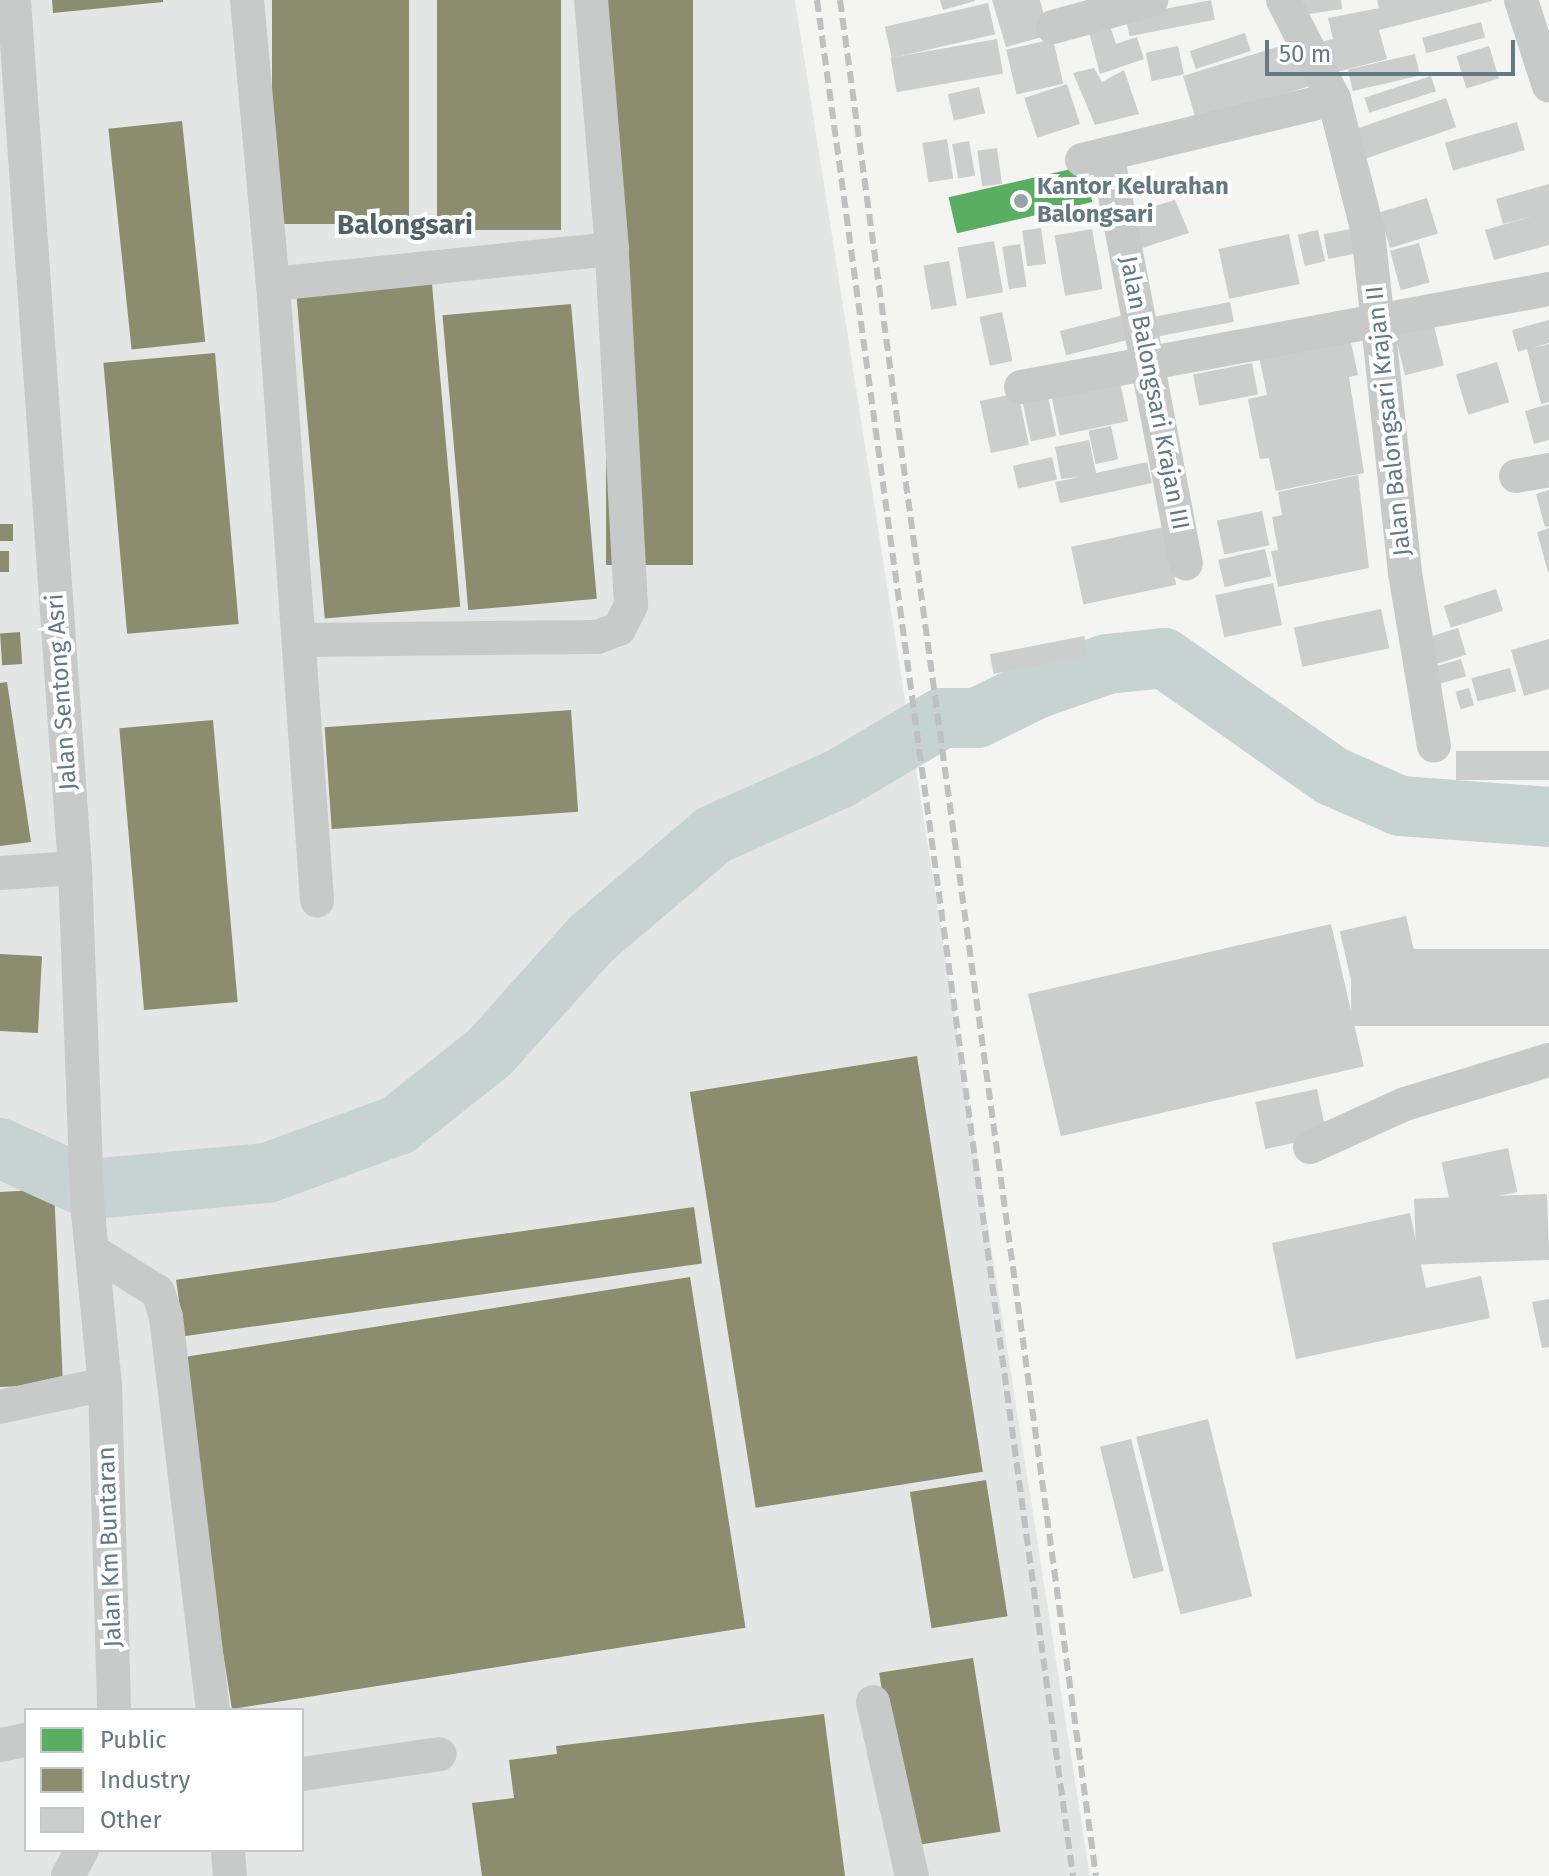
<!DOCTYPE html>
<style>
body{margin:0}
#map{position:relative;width:1549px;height:1876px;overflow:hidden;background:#f4f4f2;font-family:"Fira Sans",sans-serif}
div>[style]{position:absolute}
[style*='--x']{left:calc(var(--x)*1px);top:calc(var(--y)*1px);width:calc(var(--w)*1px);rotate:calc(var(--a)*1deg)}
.built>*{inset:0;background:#e4e5e5}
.public>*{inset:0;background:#5aae61;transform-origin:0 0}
.industry>*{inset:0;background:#8c8c6e;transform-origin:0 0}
.river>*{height:60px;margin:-30px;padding:0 30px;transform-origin:30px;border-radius:30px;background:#c7d2d3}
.building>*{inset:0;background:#cccecd;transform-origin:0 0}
.minor>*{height:34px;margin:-17px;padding:0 17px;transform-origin:17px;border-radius:17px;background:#c8caca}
.rail>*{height:6px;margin-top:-3px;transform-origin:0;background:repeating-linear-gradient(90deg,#bec0c1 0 12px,transparent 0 18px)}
.dots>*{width:22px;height:22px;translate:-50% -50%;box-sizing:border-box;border:4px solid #fff;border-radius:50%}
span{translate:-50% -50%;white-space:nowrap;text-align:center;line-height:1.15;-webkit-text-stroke:8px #fff;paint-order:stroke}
.poi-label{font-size:24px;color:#637983;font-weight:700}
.left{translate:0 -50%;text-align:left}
.street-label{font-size:24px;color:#637983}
.quarter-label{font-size:28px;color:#516168;font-weight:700}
.legend{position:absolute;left:24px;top:1708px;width:280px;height:144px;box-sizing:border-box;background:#fff;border:2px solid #c1c9cd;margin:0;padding:10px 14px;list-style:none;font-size:24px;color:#637983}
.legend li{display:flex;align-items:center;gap:16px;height:40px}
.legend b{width:40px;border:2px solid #c1c9cd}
.scale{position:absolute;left:1265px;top:40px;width:250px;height:36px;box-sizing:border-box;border:4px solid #637983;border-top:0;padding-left:10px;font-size:24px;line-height:28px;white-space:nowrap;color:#637983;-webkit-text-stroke:6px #fff;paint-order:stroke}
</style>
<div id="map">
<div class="built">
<div style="clip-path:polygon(evenodd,0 0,795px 0,1090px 1876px,0 1876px,0 0,26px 1710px,302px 1710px,302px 1850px,26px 1850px,26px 1710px)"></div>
</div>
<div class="public">
<div style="left:1084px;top:166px;width:37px;height:139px;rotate:77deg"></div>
</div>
<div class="industry">
<div style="clip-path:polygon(52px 0,163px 0,163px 2px,53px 13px)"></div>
<div style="left:272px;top:0;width:137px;height:224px"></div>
<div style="left:437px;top:0;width:124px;height:230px"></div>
<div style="left:606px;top:0;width:87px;height:565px"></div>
<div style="left:182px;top:121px;width:222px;height:74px;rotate:84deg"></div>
<div style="left:432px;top:284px;width:324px;height:136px;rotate:85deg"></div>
<div style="left:571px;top:304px;width:296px;height:129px;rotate:85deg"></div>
<div style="left:215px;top:353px;width:272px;height:112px;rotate:85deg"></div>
<div style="left:0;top:524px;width:13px;height:17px"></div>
<div style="left:0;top:551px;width:9px;height:21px"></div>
<div style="left:20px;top:632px;width:32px;height:20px;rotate:86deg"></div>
<div style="clip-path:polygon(7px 682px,31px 842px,0 846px,0 683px)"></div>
<div style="left:571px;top:710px;width:102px;height:247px;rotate:86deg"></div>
<div style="left:213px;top:720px;width:283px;height:94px;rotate:85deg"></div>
<div style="left:0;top:954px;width:42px;height:77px;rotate:3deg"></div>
<div style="left:917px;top:1056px;width:421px;height:230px;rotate:81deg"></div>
<div style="clip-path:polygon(54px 1189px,63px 1384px,0 1387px,0 1192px)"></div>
<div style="left:694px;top:1207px;width:57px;height:523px;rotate:82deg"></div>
<div style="left:690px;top:1277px;width:355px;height:520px;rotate:81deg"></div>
<div style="left:986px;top:1480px;width:138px;height:77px;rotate:81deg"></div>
<div style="left:973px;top:1658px;width:176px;height:95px;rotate:81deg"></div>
<div style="clip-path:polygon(824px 1714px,845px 1876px,482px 1876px,472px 1803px,514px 1798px,509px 1760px,557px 1754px,556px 1746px)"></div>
</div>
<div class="river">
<div style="--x:0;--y:1148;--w:100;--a:24.3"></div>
<div style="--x:91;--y:1189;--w:177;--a:-5.2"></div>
<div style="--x:267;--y:1173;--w:140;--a:-20.1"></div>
<div style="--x:398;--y:1125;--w:117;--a:-38.4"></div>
<div style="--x:490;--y:1052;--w:152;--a:-48.2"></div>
<div style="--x:591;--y:939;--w:160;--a:-40.4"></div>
<div style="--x:713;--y:835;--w:138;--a:-24"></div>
<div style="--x:839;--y:779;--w:120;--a:-30.6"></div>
<div style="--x:942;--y:718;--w:35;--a:0"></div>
<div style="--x:977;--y:718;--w:66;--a:-26.2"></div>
<div style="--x:1036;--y:689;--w:75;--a:-19.4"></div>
<div style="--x:1107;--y:664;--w:57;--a:-6"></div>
<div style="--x:1164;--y:658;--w:205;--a:35.1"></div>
<div style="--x:1332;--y:776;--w:74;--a:23.8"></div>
<div style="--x:1400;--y:806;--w:149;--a:4.2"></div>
</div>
<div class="building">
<div style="clip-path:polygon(940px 0,975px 0,975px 1px,943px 10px)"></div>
<div style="clip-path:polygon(992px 0,1040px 0,1049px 35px,1006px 47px)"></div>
<div style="left:1211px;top:0;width:20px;height:87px;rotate:79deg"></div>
<div style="clip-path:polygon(1293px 0,1341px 0,1342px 9px,1296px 16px)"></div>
<div style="clip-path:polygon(1377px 0,1492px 0,1492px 1px,1379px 30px,1387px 59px,1329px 74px,1320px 42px,1333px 39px,1328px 18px,1379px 8px)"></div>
<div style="left:988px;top:3px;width:32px;height:106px;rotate:77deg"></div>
<div style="clip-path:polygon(1107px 17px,1116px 44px,1137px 37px,1144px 59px,1100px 74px,1089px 32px)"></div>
<div style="left:1481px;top:22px;width:16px;height:61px;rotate:75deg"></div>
<div style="left:1245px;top:33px;width:19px;height:58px;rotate:72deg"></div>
<div style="left:997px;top:39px;width:35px;height:108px;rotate:80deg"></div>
<div style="left:1053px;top:39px;width:46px;height:48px;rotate:77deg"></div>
<div style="clip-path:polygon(1303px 39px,1317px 84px,1210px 116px,1195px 116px,1183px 76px)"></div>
<div style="left:1178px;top:46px;width:29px;height:33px;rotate:78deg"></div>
<div style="left:1489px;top:46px;width:34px;height:34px;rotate:73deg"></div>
<div style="left:1415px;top:54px;width:22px;height:69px;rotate:77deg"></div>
<div style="clip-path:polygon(1094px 68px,1102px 82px,1124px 70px,1139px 114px,1095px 125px,1073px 73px)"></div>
<div style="left:1431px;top:76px;width:16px;height:70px;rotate:72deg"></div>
<div style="left:1067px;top:84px;width:42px;height:45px;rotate:72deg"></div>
<div style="left:979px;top:87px;width:27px;height:32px;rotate:77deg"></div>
<div style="left:1446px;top:98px;width:31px;height:97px;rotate:71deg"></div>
<div style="left:1517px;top:122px;width:29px;height:75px;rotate:74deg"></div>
<div style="left:947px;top:139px;width:40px;height:25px;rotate:81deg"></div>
<div style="left:969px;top:141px;width:35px;height:17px;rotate:80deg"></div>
<div style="left:997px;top:148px;width:36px;height:20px;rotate:82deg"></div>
<div style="clip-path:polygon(1549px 184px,1549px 245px,1494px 260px,1485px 230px,1533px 216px,1503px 224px,1496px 199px)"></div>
<div style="left:1427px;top:198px;width:37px;height:50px;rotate:73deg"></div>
<div style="clip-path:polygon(1175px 200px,1189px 233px,1139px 249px,1134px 212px)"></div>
<div style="left:1041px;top:228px;width:36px;height:19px;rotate:82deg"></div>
<div style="left:1092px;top:229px;width:61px;height:38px;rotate:80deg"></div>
<div style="left:1351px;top:229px;width:25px;height:28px;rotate:79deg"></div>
<div style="left:1318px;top:230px;width:32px;height:21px;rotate:77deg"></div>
<div style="left:1289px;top:234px;width:51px;height:72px;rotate:78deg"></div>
<div style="left:994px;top:241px;width:52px;height:37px;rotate:80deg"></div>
<div style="left:1419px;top:243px;width:41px;height:30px;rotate:75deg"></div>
<div style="left:1020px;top:244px;width:43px;height:18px;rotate:81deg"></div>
<div style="left:949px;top:261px;width:45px;height:26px;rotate:80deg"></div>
<div style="left:1230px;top:302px;width:20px;height:80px;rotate:79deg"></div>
<div style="left:1002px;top:312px;width:50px;height:23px;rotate:78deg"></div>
<div style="left:1124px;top:315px;width:25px;height:66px;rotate:76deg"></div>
<div style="left:1432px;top:318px;width:49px;height:40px;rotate:76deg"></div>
<div style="clip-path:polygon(1549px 320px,1549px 343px,1532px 348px,1549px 344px,1549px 402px,1541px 404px,1527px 349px,1518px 352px,1512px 330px)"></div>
<div style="clip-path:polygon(1349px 333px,1358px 375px,1349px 377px,1364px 473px,1276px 491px,1269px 458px,1260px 459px,1248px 399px,1267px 395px,1258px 352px)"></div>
<div style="left:1497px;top:362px;width:42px;height:43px;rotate:73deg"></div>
<div style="left:1252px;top:363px;width:32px;height:60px;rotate:79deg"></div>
<div style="left:1118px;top:373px;width:49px;height:70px;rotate:78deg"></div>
<div style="left:1047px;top:392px;width:45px;height:26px;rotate:78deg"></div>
<div style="left:1018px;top:393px;width:53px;height:39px;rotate:78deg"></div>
<div style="clip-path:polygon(1549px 404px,1549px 440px,1534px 444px,1525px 411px)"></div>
<div style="left:1111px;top:426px;width:34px;height:23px;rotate:78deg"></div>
<div style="clip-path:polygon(1089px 440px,1096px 473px,1147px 462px,1152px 483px,1060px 503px,1055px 482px,1080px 477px,1061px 479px,1055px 447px)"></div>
<div style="left:1052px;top:457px;width:23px;height:40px;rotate:77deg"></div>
<div style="clip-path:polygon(1358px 475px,1369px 568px,1278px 587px,1271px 551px,1278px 550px,1272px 517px,1282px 515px,1278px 492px)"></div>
<div style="clip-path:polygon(1549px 490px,1549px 526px,1545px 527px,1536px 494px)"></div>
<div style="left:1262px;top:511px;width:35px;height:46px;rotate:78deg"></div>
<div style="left:1164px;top:527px;width:59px;height:95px;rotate:78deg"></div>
<div style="clip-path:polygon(1549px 528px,1549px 571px,1548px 572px,1537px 532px)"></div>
<div style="left:1265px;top:549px;width:28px;height:48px;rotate:77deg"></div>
<div style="left:1273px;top:583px;width:43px;height:59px;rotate:78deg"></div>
<div style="left:1496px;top:589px;width:23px;height:55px;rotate:72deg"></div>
<div style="left:1381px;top:609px;width:40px;height:89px;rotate:78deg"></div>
<div style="left:1458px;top:628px;width:28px;height:39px;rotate:73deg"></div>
<div style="left:1084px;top:636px;width:20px;height:96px;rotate:79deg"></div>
<div style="clip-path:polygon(1549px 639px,1549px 689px,1524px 696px,1511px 650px)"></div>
<div style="left:1461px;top:659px;width:18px;height:37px;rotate:74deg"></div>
<div style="left:1510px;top:668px;width:24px;height:40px;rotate:75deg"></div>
<div style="left:1469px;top:688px;width:18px;height:14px;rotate:74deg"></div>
<div style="left:1549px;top:751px;width:29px;height:93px;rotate:90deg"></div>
<div style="left:1406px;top:916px;width:58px;height:68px;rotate:77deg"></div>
<div style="left:1331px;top:924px;width:146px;height:311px;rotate:77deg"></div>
<div style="left:1549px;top:949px;width:77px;height:198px;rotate:90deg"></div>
<div style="left:1317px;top:1089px;width:48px;height:63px;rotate:78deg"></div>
<div style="left:1508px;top:1148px;width:45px;height:68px;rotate:78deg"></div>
<div style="left:1547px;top:1194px;width:66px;height:133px;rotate:88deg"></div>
<div style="clip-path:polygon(1410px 1213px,1426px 1288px,1481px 1276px,1490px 1318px,1296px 1359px,1272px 1243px)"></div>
<div style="clip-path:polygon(1549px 1299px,1549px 1347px,1542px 1348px,1532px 1302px)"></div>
<div style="left:1208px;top:1419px;width:183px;height:74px;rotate:76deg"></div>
<div style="left:1131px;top:1439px;width:136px;height:32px;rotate:76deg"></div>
</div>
<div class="minor">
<div style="--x:14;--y:0;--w:870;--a:85.98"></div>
<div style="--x:75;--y:868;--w:334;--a:87.9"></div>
<div style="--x:87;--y:1202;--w:183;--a:84.4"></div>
<div style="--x:105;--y:1384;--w:326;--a:88.4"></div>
<div style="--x:247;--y:0;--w:285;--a:84.8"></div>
<div style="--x:273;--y:284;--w:618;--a:85.91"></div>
<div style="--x:1283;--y:0;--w:111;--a:62.7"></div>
<div style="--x:1334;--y:99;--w:137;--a:75.7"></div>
<div style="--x:1368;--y:232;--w:343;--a:83.8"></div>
<div style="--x:1405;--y:573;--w:175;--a:80.5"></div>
<div style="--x:1521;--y:0;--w:90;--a:72"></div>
<div style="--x:1053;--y:27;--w:102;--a:-15.4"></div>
<div style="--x:1107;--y:154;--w:417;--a:79.1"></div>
<div style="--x:1082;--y:160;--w:259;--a:-13.6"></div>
<div style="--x:273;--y:284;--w:341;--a:-5.9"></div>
<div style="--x:1021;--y:387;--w:537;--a:-10.51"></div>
<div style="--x:1516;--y:476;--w:34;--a:-10"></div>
<div style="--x:299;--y:640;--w:298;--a:-0.6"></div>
<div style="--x:597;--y:637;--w:23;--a:-20"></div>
<div style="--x:619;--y:629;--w:27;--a:-63"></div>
<div style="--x:631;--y:605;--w:357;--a:-93.1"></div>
<div style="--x:612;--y:249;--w:250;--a:-94.8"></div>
<div style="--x:0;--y:873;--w:75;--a:-3.8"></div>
<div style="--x:1310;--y:1147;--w:104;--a:-24.4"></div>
<div style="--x:1405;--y:1104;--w:151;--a:-17"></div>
<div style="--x:94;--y:1252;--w:75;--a:32"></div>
<div style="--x:158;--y:1292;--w:26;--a:72"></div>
<div style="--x:166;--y:1317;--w:396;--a:83.2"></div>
<div style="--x:0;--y:1407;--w:107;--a:-12.4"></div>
<div style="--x:873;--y:1702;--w:178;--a:77.4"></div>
<div style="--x:0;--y:1745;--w:26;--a:-11"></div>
<div style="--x:302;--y:1774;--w:139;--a:-8.2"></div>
<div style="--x:228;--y:1850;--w:26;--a:86"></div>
<div style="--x:68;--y:1876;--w:30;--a:-62"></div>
</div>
<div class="rail">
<div style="--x:817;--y:0;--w:1893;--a:82.23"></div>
<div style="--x:840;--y:0;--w:1893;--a:82.23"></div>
</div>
<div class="dots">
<div style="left:1021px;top:201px;background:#96a4aa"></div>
</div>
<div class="poi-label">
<span class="left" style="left:1037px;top:201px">Kantor Kelurahan<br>Balongsari</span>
</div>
<div class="street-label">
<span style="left:1154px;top:393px;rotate:79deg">Jalan Balongsari Krajan III</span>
<span style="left:1389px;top:421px;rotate:-96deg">Jalan Balongsari Krajan II</span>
<span style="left:62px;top:692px;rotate:-94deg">Jalan Sentong Asri</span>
<span style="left:110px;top:1547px;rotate:-92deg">Jalan Km Buntaran</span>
</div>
<div class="quarter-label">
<span style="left:405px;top:225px">Balongsari</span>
</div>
<ul class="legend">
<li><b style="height:22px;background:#5aae61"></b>Public</li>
<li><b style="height:22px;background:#8c8c6e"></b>Industry</li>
<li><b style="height:22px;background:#cccecd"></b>Other</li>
</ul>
<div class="scale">50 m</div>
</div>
